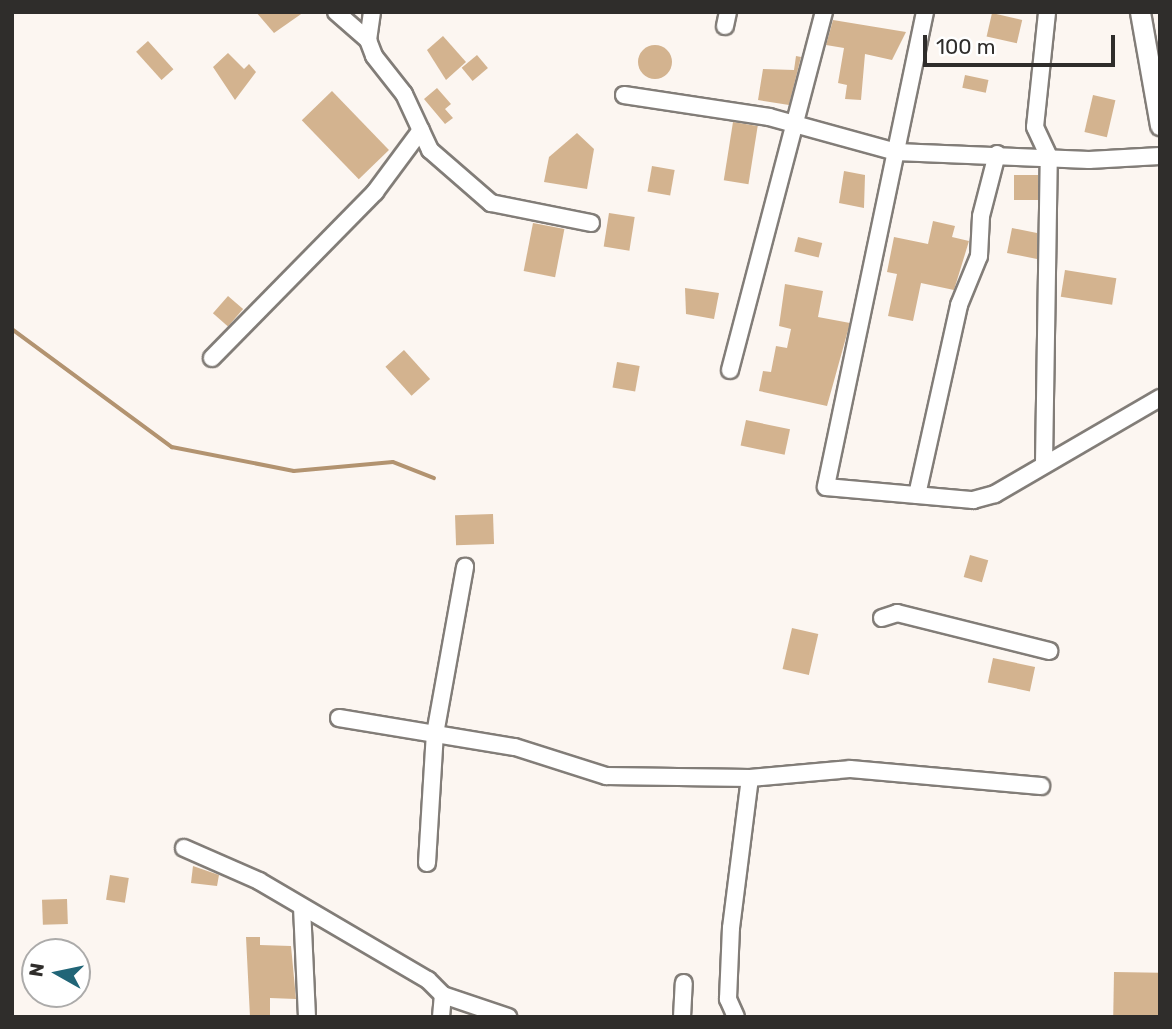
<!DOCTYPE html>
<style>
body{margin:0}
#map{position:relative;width:1172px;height:1029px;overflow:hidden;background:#fcf6f1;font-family:Rubik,sans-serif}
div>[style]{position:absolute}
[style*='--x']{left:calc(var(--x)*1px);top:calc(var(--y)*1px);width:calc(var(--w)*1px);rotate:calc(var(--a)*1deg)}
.stream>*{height:3.5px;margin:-1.75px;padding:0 1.75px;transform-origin:1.75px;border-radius:1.75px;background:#b29370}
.building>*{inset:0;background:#d3b38f;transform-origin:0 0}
.round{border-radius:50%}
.roads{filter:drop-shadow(2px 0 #827d78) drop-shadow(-2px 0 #827d78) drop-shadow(0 2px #827d78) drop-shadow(0 -2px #827d78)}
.minor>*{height:16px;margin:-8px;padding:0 8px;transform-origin:8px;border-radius:8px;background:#fff}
.tertiary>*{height:19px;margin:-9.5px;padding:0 9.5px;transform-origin:9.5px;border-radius:9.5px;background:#fff}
span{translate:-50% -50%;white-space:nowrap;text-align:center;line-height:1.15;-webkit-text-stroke:6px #fff;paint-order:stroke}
.frame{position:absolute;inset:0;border:14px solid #2f2d2b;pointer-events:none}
.north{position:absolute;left:21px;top:938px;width:70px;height:70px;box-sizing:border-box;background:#fff;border:2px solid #acabaa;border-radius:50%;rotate:279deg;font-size:19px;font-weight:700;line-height:28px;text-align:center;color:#2f2d2b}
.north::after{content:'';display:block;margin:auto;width:24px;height:32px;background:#216577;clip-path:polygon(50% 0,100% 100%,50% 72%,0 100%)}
.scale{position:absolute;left:923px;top:35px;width:192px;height:32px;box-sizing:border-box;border:4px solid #2f2d2b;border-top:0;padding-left:9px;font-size:21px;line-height:24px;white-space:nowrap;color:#2f2d2b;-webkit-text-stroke:5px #fff;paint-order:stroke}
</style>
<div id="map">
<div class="stream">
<div style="--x:12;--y:329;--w:199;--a:36.4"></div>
<div style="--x:172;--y:447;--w:124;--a:11.1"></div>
<div style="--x:294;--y:471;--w:99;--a:-5.2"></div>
<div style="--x:393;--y:462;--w:44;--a:21.3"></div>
</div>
<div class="building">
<div style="clip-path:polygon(256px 12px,304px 12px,274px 33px)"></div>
<div style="left:992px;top:13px;width:31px;height:24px;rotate:13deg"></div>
<div style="clip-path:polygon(833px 20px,906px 32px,892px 60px,865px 54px,861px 100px,845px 99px,847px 85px,838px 83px,844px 48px,826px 45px)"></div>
<div style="clip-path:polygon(443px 36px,466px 62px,446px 80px,427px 50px)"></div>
<div style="left:148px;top:41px;width:38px;height:16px;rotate:48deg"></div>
<div class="round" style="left:638px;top:45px;width:34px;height:34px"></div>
<div style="clip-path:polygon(228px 53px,244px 69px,249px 64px,256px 72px,235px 100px,213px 67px)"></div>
<div style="left:477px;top:55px;width:17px;height:20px;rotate:50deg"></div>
<div style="clip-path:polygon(796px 56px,801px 57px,789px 105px,758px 100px,763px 69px,794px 70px)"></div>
<div style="left:965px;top:75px;width:24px;height:13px;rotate:12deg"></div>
<div style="clip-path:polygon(437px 88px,451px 104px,445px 109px,453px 118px,445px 124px,424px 99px)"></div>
<div style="left:332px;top:91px;width:82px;height:42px;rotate:46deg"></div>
<div style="left:1093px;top:95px;width:23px;height:38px;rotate:13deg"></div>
<div style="left:733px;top:122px;width:25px;height:59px;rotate:9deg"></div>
<div style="clip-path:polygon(577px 133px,594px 149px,587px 189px,544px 182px,549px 157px)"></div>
<div style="left:652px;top:166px;width:23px;height:26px;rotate:10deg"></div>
<div style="clip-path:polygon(844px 171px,865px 175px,864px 208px,839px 203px)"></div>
<div style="left:1014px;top:175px;width:24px;height:25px"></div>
<div style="left:609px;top:213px;width:26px;height:34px;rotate:9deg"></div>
<div style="clip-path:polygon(933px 221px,955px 226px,952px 237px,969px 241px,954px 290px,921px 283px,913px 321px,888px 316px,897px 274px,887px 272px,894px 237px,928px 244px)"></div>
<div style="left:533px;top:223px;width:32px;height:49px;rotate:11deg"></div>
<div style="clip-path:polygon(1012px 228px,1037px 233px,1037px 259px,1007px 253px)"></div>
<div style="left:798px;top:237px;width:25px;height:15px;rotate:14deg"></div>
<div style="left:1065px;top:270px;width:52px;height:27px;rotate:9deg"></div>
<div style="clip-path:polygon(785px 284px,823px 291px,818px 317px,850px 323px,827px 406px,759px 391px,763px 371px,771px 372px,776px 346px,787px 348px,791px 329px,779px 326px)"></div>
<div style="clip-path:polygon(685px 288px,719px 293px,714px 319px,686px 314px)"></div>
<div style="left:228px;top:296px;width:20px;height:23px;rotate:41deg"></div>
<div style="left:404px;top:350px;width:39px;height:25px;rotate:48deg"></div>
<div style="left:617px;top:362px;width:23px;height:26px;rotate:10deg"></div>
<div style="left:746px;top:420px;width:45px;height:26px;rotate:12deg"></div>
<div style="left:493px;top:514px;width:30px;height:38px;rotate:88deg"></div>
<div style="left:970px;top:555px;width:19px;height:23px;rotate:16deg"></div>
<div style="left:792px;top:628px;width:27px;height:42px;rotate:13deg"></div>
<div style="left:993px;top:658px;width:43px;height:25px;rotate:12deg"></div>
<div style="clip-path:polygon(193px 866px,219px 875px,217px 886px,191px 883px)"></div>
<div style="left:110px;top:875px;width:19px;height:25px;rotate:9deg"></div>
<div style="left:67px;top:899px;width:25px;height:25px;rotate:88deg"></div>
<div style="clip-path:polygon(246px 937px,260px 937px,260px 945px,291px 946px,296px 999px,270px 998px,270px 1017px,250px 1017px)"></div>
<div style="left:1114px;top:972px;width:46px;height:45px;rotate:1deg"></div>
</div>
<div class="roads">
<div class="minor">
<div style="--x:336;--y:12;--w:43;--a:41.2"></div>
<div style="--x:372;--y:12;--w:28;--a:98"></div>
<div style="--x:368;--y:40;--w:17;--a:69"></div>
<div style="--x:374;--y:56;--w:48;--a:51.7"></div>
<div style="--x:404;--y:94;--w:62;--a:65.1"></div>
<div style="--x:430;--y:150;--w:81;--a:41"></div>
<div style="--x:491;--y:203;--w:102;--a:11.3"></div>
<div style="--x:925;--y:12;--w:485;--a:101.8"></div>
<div style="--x:826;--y:487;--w:148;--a:5.1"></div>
<div style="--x:973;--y:500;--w:23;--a:-15"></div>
<div style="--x:995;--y:494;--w:191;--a:-30.2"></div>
<div style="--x:725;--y:26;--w:14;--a:-78"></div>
<div style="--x:624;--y:95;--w:147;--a:8.6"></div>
<div style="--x:769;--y:117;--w:132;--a:15.4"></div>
<div style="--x:896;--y:152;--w:193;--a:2.4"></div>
<div style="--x:1089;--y:160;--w:71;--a:-3.2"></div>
<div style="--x:212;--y:358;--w:233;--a:-45.5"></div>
<div style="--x:375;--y:192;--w:77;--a:-53.4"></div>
<div style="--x:730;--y:370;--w:370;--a:-75.3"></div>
<div style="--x:1044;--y:463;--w:306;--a:-89.1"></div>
<div style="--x:1049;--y:157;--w:33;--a:-115"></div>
<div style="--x:1035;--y:127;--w:116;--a:-84"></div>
<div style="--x:917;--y:495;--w:195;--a:-77.5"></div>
<div style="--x:959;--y:305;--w:53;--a:-67.8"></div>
<div style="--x:979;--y:256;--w:40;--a:-87.1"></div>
<div style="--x:981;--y:216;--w:64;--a:-75.5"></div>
<div style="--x:882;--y:618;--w:16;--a:-18"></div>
<div style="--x:897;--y:613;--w:157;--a:14"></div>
<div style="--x:339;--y:718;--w:178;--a:9.4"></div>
<div style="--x:515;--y:747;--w:96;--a:17.7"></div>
<div style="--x:606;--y:776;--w:144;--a:0.8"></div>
<div style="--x:750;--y:778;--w:100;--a:-5.1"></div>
<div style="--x:850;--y:769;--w:192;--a:5.1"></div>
<div style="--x:184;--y:848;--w:82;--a:23.7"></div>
<div style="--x:259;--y:881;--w:196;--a:30.4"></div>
<div style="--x:428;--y:980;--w:21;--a:45"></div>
<div style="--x:443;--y:995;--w:69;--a:18.7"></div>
<div style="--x:427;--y:863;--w:129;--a:-86.5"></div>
<div style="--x:435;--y:734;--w:170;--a:-79.8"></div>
<div style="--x:302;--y:907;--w:110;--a:87.4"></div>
<div style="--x:441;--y:1017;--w:22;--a:-85"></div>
<div style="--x:682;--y:1017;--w:34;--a:-87"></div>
<div style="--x:736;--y:1017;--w:20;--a:-114"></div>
<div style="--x:728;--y:999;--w:71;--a:-87.6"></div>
<div style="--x:731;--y:928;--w:151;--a:-82.8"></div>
</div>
<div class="tertiary">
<div style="--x:1140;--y:12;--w:115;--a:80"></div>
</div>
</div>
<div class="frame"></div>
<div class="north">N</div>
<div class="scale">100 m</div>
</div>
